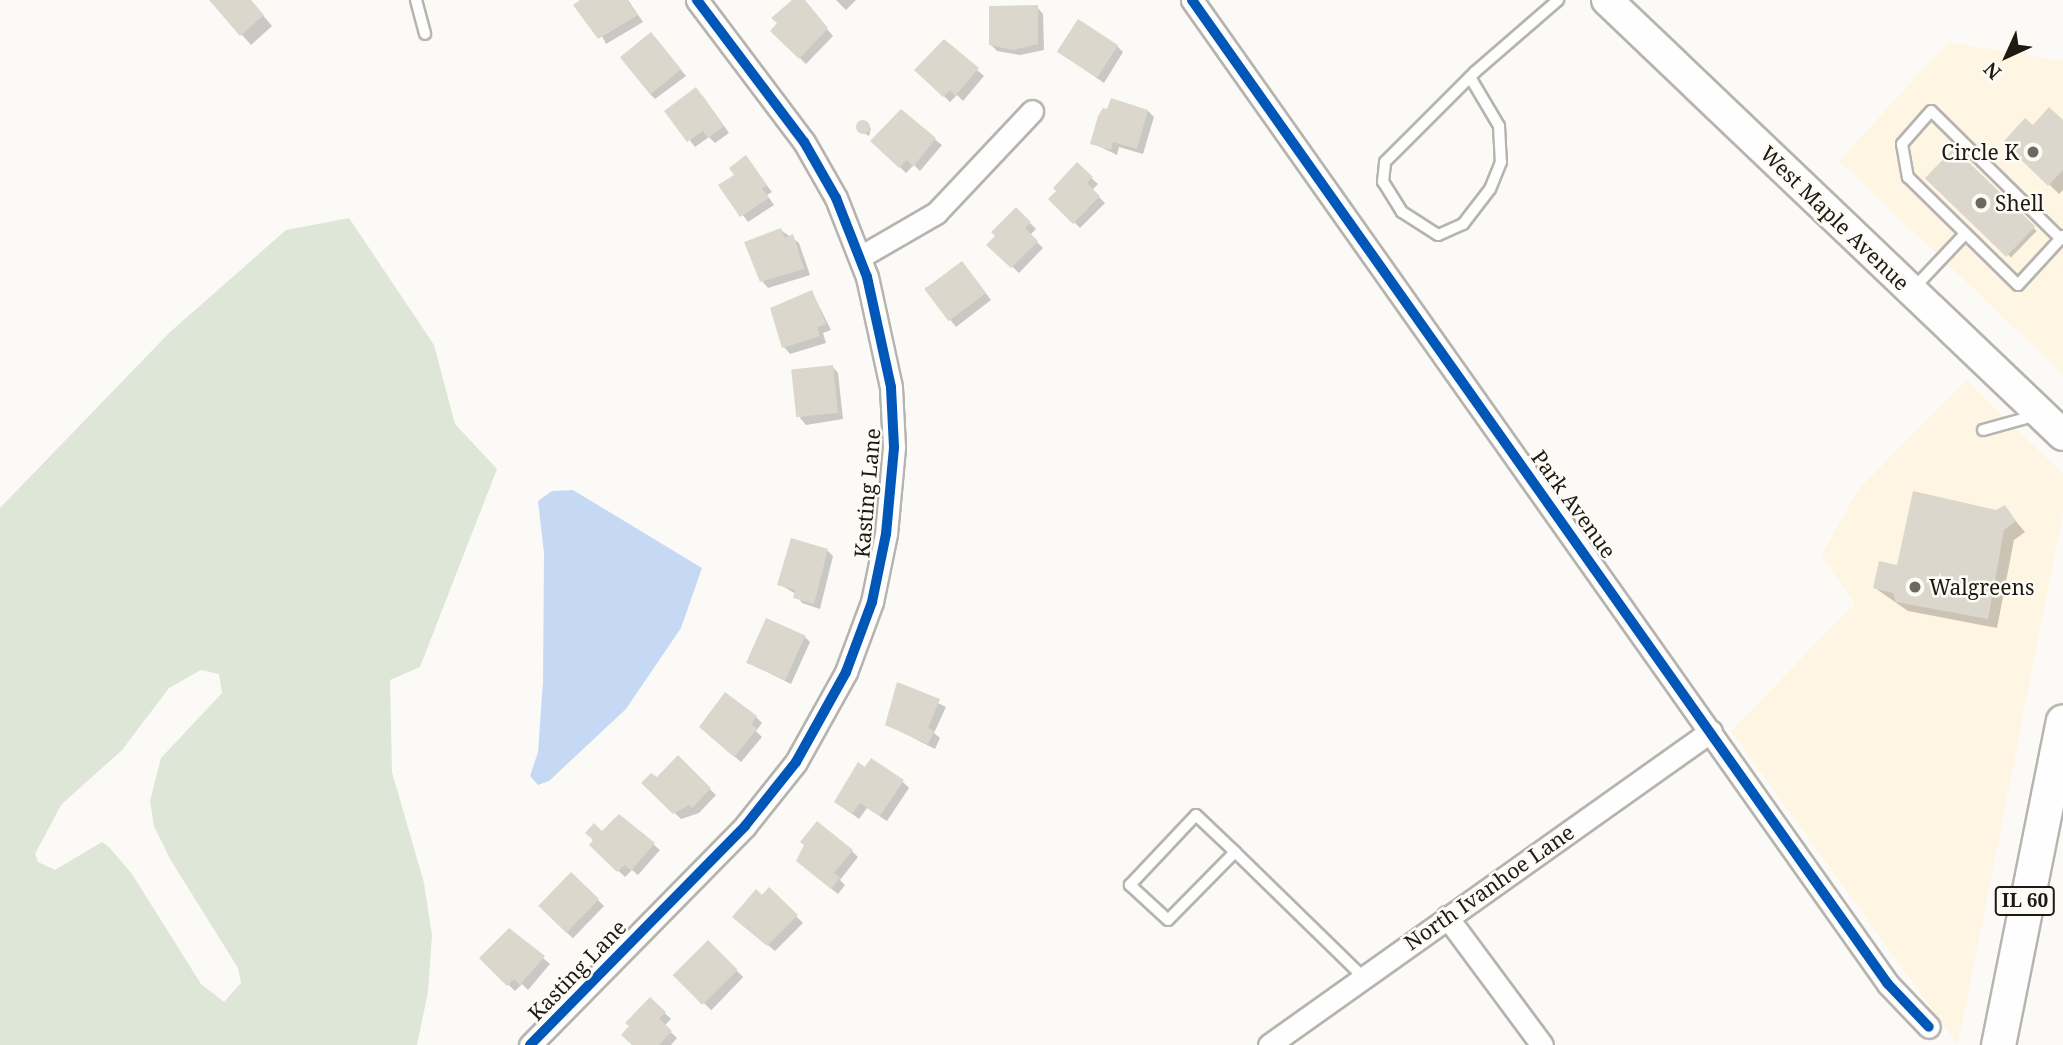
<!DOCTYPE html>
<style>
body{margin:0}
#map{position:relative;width:2063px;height:1045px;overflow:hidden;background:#fcfaf7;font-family:"Noto Serif",serif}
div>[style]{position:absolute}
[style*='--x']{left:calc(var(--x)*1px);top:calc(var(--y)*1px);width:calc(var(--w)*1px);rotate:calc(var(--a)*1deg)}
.built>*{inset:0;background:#fef6e3}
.green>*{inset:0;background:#dee6d7}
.water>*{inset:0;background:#c6d9f4}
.shadow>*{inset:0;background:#0003;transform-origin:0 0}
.building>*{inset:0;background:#dcd7cd;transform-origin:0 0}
.round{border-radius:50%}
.roads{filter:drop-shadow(2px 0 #b6b4ae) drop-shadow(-2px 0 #b6b4ae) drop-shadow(0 2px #b6b4ae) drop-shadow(0 -2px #b6b4ae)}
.service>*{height:10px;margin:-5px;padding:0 5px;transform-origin:5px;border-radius:5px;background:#fffefe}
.minor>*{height:21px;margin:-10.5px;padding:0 10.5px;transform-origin:10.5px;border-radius:10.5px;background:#fffefe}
.secondary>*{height:30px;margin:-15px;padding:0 15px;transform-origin:15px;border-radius:15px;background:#fffefe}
.primary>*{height:33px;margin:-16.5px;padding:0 16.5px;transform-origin:16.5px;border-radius:16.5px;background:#fffefe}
.cycleway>*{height:10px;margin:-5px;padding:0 5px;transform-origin:5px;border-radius:5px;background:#0057b8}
.dots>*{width:19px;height:19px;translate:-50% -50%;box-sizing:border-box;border:4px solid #fdfbf6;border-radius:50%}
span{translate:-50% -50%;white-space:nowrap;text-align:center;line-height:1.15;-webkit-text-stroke:5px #fdfbf6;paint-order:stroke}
.shield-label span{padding:2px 5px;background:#fdfbf6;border:2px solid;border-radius:5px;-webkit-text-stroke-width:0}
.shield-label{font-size:19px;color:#1e1a11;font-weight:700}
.poi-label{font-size:21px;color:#1e1a11}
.right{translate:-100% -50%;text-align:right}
.left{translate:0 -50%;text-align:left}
.street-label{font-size:21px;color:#1e1a11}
.north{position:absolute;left:1972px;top:21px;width:70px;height:70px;-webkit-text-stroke:5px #fdfbf6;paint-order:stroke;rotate:225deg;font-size:19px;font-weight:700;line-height:28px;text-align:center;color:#1e1a11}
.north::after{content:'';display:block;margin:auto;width:24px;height:32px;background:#1e1a11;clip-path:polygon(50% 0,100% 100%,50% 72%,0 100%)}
</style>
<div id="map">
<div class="built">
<div style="clip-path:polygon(1948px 42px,2063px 61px,2063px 374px,1839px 161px)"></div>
<div style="clip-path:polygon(1966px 380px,2063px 474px,2063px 514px,1958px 1045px,1731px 731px,1855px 603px,1821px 556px,1858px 490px)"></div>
</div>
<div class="green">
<div style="clip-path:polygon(evenodd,349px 218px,434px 345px,455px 424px,497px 469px,420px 667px,390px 680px,392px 772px,424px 883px,432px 935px,428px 992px,417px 1045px,0 1045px,0 508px,170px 332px,286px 230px,349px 218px,201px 670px,219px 674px,222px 693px,161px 758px,150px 801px,154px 826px,170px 859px,238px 968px,241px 983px,224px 1002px,201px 984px,132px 874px,109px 847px,102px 842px,55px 870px,38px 862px,35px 854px,61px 805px,122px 750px,169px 688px,201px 670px)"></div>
</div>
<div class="water">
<div style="clip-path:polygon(573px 490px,702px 568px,681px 628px,626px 709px,549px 781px,538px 785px,530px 776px,538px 752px,543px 681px,544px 553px,538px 501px,552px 491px)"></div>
</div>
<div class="shadow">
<div style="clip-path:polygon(211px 0,250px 0,272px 26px,251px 45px)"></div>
<div style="clip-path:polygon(583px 0,628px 0,643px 22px,606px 44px)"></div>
<div style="clip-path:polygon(794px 0,802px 0,833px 36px,806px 64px,772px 31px)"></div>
<div style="clip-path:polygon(836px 0,856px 0,846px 10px)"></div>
<div style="clip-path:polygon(1037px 7px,1043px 14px,1044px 50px,1020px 55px,997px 51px,991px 45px)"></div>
<div style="clip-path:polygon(657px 40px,686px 76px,655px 99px,649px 93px)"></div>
<div style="clip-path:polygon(944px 42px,984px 76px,963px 101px,957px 95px,950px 102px,917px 70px)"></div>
<div style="clip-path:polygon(1117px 46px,1123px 52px,1104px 83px,1059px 52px)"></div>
<div style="clip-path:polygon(702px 95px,729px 133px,715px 143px,709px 137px,695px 147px,667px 111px)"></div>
<div style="clip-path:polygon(1148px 111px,1154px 117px,1143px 154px,1119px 147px,1117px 155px,1092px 143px)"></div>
<div style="clip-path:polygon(901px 112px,942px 145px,920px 171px,914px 165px,906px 173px,873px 141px)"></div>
<div style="clip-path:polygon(860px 122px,871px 128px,869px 136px,858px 130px)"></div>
<div style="clip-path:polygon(2063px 123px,2063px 190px,2059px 194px,2006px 142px,2033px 128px)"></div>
<div style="left:1954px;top:151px;width:115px;height:37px;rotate:44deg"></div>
<div style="clip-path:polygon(746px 158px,772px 192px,767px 195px,774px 205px,748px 222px,721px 186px,736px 175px)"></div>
<div style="clip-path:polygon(1077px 165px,1098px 184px,1092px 190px,1105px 203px,1080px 228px,1051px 199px)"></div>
<div style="clip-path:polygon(1016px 209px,1036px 229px,1030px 235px,1043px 248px,1019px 273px,989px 245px)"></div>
<div style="clip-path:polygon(781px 230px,799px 243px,810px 275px,768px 288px,762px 281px)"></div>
<div style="clip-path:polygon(968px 270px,991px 300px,956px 327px,925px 288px)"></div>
<div style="clip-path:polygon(812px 292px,831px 330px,823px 333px,826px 343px,790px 354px,784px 347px)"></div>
<div style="clip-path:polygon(832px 366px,838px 373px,843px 419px,806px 425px,800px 418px)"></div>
<div style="clip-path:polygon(2004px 507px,2025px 532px,2014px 540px,1997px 628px,1908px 611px,1875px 588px,1898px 567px)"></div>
<div style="clip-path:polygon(827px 550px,833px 556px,820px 609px,802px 603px,796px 594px,779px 584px)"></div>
<div style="clip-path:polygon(804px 636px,810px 642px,791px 684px,749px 663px)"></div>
<div style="clip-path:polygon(899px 684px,946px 707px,934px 733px,940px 738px,935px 749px,886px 724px)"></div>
<div style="clip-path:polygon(756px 717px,762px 723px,756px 731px,762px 737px,741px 762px,708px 733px)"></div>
<div style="clip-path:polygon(678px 758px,716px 795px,699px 813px,681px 819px,644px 783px,657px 780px)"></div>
<div style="clip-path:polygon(903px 782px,909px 788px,887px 821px,867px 808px,859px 819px,836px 802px)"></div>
<div style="clip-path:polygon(602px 834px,653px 844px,660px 850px,638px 875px,632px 870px,625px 877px,591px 845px)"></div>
<div style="clip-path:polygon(852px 851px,858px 857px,840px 880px,845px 885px,838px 894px,804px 867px)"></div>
<div style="left:571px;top:874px;width:46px;height:45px;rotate:44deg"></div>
<div style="clip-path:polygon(769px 890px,803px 923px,775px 951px,741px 923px)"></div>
<div style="left:708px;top:943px;width:49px;height:46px;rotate:44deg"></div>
<div style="clip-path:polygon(481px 958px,543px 958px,550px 964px,528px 990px,522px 984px,515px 991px)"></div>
<div style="clip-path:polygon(650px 999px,671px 1019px,664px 1026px,677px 1038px,671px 1045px,634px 1045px)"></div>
</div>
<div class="building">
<div style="clip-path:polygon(209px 0,251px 0,264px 15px,240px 36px)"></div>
<div style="clip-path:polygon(580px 0,627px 0,638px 15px,598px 39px,573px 5px)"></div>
<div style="clip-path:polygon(792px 0,805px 0,828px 28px,799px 59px,770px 31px,777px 23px,771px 18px)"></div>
<div style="clip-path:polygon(1038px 5px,1038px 44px,1013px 50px,989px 45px,989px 6px)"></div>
<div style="left:1078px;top:19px;width:48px;height:39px;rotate:33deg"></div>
<div style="left:651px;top:32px;width:48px;height:40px;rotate:51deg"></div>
<div style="clip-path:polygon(944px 39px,979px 68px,955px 96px,950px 90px,943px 97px,914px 70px)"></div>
<div style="clip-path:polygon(696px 87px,724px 126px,708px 138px,703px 131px,687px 142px,664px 111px)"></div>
<div style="clip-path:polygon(1111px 98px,1148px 110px,1137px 149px,1113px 142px,1111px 150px,1090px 144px,1098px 116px,1103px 108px,1107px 109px)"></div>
<div style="clip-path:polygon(2049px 107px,2063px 120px,2063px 170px,2048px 186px,2003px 142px,2025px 118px,2033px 125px)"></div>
<div style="clip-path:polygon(901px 109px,936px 138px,913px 167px,907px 160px,899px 168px,870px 141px)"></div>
<div class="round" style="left:856px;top:120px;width:14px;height:14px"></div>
<div style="left:1954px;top:148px;width:113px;height:42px;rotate:44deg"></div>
<div style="clip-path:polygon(746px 155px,767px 185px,762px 188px,769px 198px,740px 217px,718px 185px,734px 175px,729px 168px)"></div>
<div style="clip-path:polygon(1077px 162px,1093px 177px,1087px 183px,1100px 196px,1073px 224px,1048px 199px,1056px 191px,1053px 188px)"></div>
<div style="clip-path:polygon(1016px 207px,1031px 222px,1025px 228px,1038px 241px,1011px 268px,986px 245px,995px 236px,991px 232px)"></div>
<div style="clip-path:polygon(781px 228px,785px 238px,793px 234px,804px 269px,760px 282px,744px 242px)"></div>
<div style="left:962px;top:261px;width:40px;height:47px;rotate:53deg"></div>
<div style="clip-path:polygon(812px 290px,826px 324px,817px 327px,820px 336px,782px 348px,770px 308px)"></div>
<div style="left:833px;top:365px;width:48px;height:42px;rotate:84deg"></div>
<div style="clip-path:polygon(1913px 491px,1996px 510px,2005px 505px,2016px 521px,2004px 530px,1988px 619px,1896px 602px,1893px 593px,1873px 588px,1879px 561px,1897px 565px)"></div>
<div style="clip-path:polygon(791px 538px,828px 549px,814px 604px,793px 598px,795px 590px,777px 585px)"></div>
<div style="left:766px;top:618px;width:43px;height:49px;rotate:24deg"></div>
<div style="clip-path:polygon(897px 682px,940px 699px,928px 728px,934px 731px,928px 744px,885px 725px)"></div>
<div style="clip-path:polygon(725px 692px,757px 716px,751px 724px,757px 729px,734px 757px,699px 727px)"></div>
<div style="clip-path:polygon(678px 755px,711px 788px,692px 808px,689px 805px,673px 814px,641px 783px,651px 773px,657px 777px)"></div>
<div style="clip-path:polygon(871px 758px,904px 780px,880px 816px,860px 803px,852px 814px,834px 802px,858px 762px,865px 767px)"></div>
<div style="clip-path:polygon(619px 814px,655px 843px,631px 871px,625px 865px,617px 872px,589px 845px,593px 840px,585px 833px,594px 823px,602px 831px)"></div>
<div style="clip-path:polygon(817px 821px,853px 850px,834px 873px,840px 878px,831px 889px,796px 861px,804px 845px,800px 842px)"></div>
<div style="left:571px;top:872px;width:39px;height:47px;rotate:44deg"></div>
<div style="clip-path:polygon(769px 887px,798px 915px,767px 946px,732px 917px,756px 889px,762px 895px)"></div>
<div style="clip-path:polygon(509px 928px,545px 956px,520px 985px,514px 979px,507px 986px,479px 958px)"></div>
<div style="left:708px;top:940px;width:42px;height:50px;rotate:45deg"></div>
<div style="clip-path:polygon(650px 997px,666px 1012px,659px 1018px,672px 1031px,659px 1045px,632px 1045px,621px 1035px,629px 1026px,625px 1023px)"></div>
</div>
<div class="roads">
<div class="service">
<div style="--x:416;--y:0;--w:35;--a:75"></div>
<div style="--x:1470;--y:77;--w:57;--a:59.4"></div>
<div style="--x:1499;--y:126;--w:36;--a:87"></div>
<div style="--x:1501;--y:162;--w:29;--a:112"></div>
<div style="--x:1490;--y:189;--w:44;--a:127.6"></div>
<div style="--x:1463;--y:224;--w:27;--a:156"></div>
<div style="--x:1438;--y:235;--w:43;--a:-147.4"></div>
<div style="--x:1402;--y:212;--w:36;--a:-122"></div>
<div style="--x:1383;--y:182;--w:20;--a:-84"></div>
<div style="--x:1385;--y:162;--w:127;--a:-45"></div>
<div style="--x:1475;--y:72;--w:110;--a:-40.9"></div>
<div style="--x:2061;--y:239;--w:182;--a:-135.4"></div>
<div style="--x:1931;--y:111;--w:44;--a:131.3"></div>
<div style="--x:1902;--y:144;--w:34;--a:80"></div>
<div style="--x:1908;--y:177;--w:154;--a:44.5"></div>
<div style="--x:2018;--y:285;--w:67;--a:-47.4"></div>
<div style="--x:1912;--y:290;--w:77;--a:-46.6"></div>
<div style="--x:1983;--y:430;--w:56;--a:-15.5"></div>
<div style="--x:1235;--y:852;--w:95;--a:134.6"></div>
<div style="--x:1168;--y:920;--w:52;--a:-137.4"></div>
<div style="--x:1130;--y:885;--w:96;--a:-46.7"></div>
<div style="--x:1196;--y:815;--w:54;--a:43.5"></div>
<div style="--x:1235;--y:852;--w:179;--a:44.3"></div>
</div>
<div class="minor">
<div style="--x:1192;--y:0;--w:1205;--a:54.73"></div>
<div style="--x:1888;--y:984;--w:59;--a:46.4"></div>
<div style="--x:860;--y:257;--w:88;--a:-30.1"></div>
<div style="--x:936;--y:213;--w:140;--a:-46.7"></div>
<div style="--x:1447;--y:917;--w:159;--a:53.4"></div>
<div style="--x:530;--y:1045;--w:307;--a:-45.5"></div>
<div style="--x:745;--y:826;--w:82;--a:-51.4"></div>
<div style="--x:796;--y:762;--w:103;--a:-60.9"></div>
<div style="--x:846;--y:672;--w:75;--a:-69.6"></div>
<div style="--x:872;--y:602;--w:69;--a:-78.4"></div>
<div style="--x:886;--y:534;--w:87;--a:-84.7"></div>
<div style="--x:894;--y:447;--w:60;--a:-92.9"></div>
<div style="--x:891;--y:387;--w:113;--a:-102.3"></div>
<div style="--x:867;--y:277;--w:85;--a:-111.4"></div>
<div style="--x:836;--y:198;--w:64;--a:-119.7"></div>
<div style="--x:804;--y:142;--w:178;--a:-127"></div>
<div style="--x:1269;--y:1045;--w:542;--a:-35.39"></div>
</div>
<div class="secondary">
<div style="--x:1607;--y:0;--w:630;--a:43.65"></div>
</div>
<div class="primary">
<div style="--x:1998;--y:1045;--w:330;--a:-78.7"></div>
</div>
</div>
<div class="cycleway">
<div style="--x:1192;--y:0;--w:1205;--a:54.73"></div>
<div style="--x:1888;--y:984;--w:59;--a:46.4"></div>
<div style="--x:530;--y:1045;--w:307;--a:-45.5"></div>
<div style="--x:745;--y:826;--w:82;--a:-51.4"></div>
<div style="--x:796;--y:762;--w:103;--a:-60.9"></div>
<div style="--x:846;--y:672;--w:75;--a:-69.6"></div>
<div style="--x:872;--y:602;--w:69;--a:-78.4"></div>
<div style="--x:886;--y:534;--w:87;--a:-84.7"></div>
<div style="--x:894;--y:447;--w:60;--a:-92.9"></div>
<div style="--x:891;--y:387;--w:113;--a:-102.3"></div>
<div style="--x:867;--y:277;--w:85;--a:-111.4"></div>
<div style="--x:836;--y:198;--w:64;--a:-119.7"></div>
<div style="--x:804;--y:142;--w:178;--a:-127"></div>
</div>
<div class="dots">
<div style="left:2033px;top:152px;background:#6c6862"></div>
<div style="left:1981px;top:203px;background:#6c6862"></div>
<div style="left:1915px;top:587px;background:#6c6862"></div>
</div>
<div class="shield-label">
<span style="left:2025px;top:901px">IL 60</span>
</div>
<div class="poi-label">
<span class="right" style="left:2019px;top:152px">Circle K</span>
<span class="left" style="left:1995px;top:203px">Shell</span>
<span class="left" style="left:1929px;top:587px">Walgreens</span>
</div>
<div class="street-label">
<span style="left:1835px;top:218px;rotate:44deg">West Maple Avenue</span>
<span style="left:867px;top:493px;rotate:-85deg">Kasting Lane</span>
<span style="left:1574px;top:504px;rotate:54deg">Park Avenue</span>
<span style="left:1489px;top:887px;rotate:-35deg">North Ivanhoe Lane</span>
<span style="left:577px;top:970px;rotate:-46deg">Kasting Lane</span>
</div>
<div class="north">N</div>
</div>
